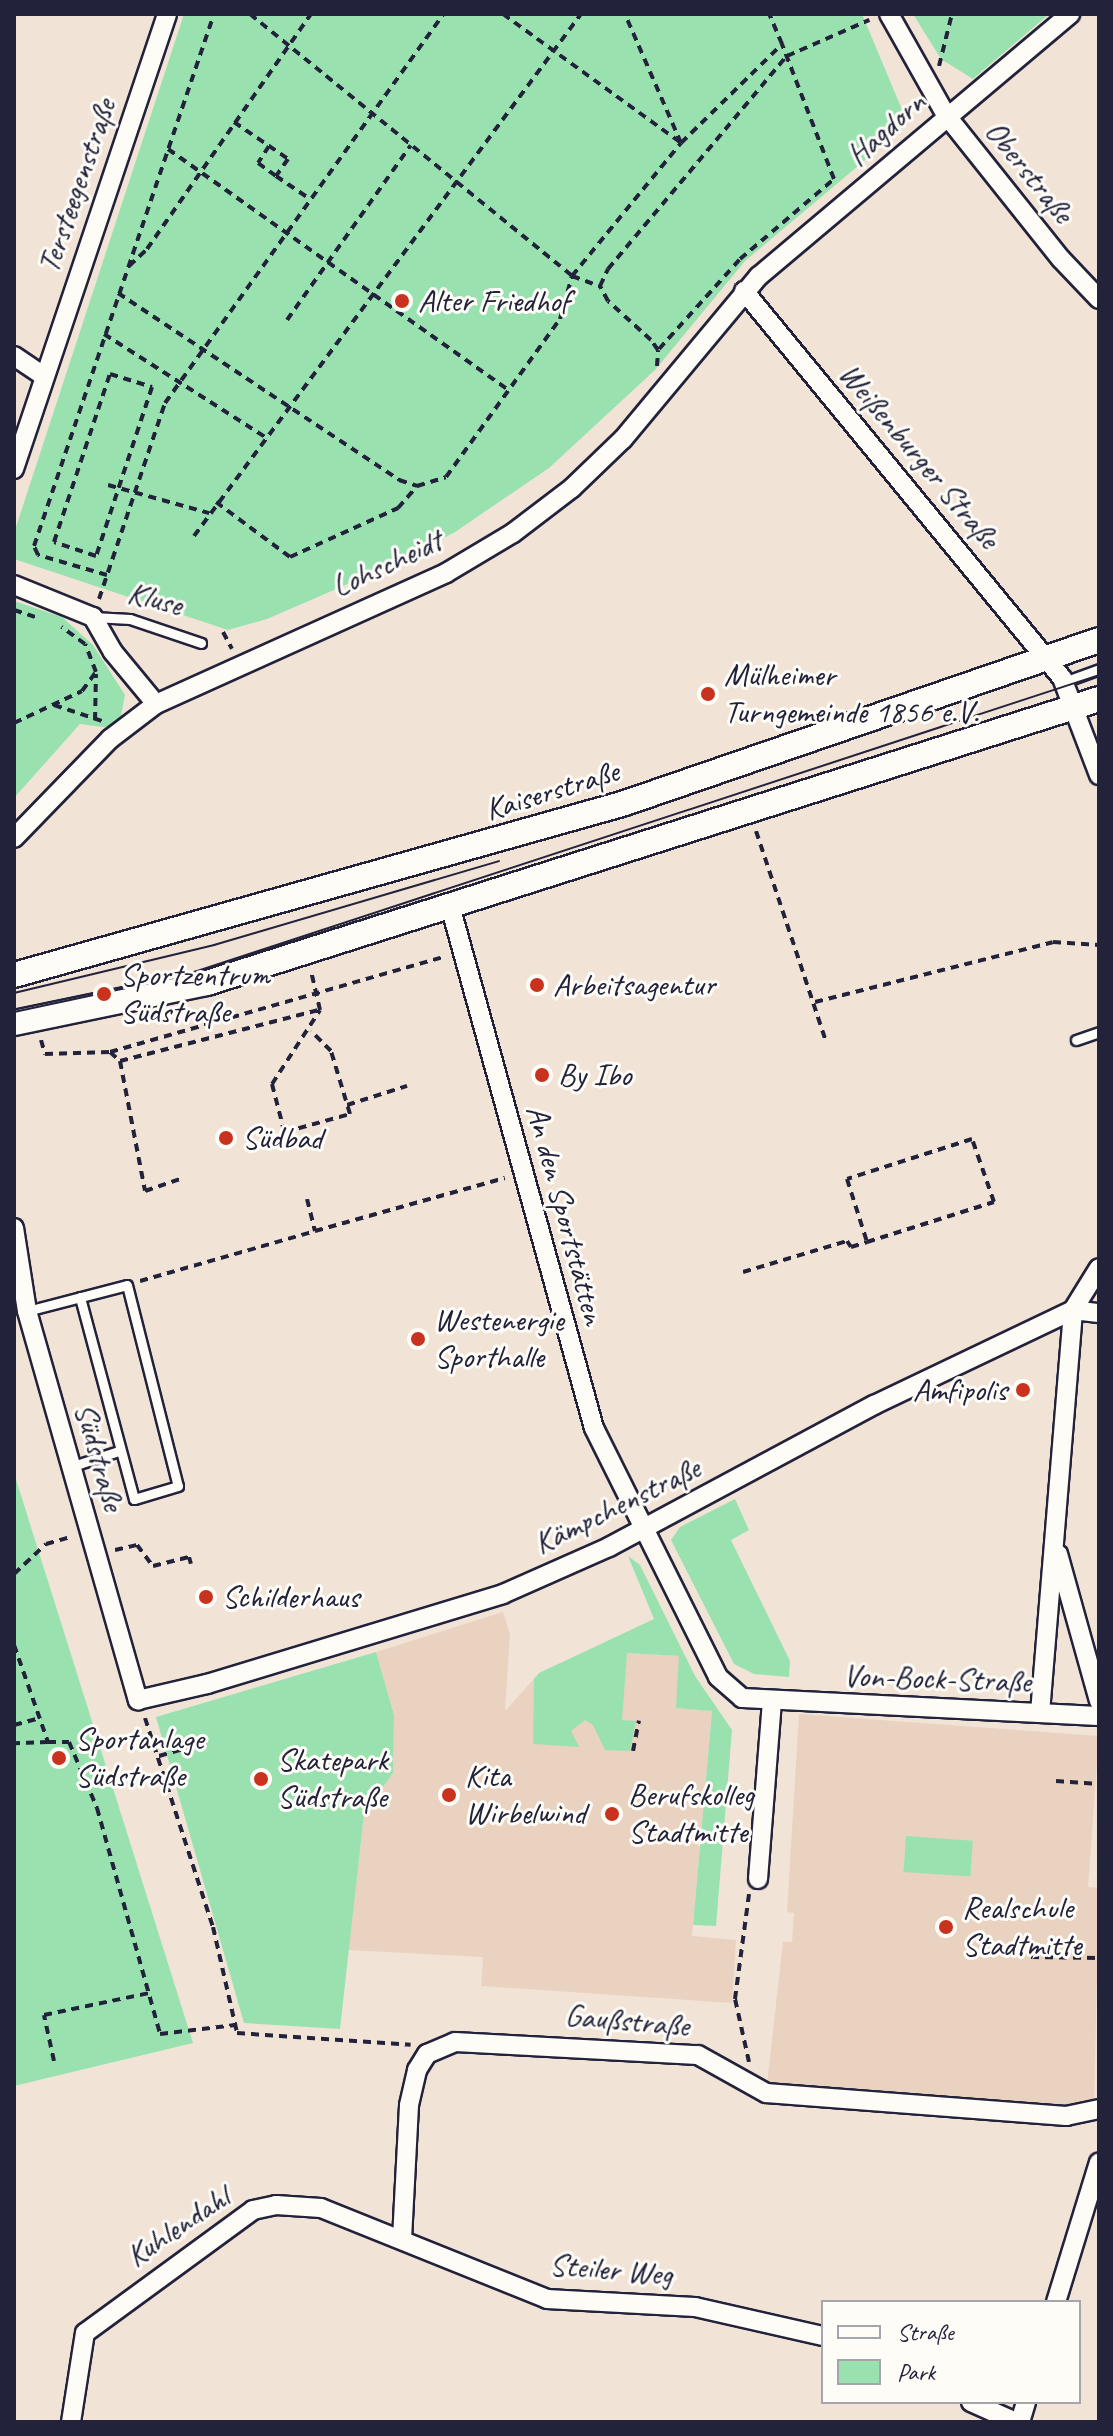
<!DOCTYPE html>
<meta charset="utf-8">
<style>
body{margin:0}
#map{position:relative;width:1113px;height:2436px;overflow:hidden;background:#f2e3d7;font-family:Caveat,sans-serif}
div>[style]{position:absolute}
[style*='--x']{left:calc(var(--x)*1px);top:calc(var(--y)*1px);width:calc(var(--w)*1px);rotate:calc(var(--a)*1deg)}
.built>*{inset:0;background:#ead2c0}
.green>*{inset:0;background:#99e2b0;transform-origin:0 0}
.path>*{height:4px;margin-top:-2px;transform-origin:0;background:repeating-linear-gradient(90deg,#22223b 0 8px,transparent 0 14px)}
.roads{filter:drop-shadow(2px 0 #22223b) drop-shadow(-2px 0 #22223b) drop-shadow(0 2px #22223b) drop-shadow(0 -2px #22223b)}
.lane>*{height:9px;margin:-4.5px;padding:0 4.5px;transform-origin:4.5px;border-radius:4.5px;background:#fdfcf7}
.street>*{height:18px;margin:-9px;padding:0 9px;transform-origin:9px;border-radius:9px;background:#fdfcf7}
.secondary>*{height:24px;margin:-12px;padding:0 12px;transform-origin:12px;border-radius:12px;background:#fdfcf7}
.tram>*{height:2px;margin:-1px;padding:0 1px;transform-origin:1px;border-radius:1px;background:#22223b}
.dots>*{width:22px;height:22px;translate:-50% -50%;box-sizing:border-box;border:4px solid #fdfcf7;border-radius:50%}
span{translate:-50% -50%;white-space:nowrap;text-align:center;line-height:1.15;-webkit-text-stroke:6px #fdfcf7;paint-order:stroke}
.street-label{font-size:32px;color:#22223b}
.poi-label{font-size:32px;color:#22223b}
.left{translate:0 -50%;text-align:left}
.right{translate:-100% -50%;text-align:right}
.frame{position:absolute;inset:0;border:16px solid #22223b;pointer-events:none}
.legend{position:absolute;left:821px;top:2300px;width:260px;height:104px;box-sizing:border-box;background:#fdfcf7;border:2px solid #a5a5ac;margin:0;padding:10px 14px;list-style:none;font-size:24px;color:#22223b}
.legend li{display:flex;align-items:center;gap:16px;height:40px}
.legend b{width:40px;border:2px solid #a5a5ac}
</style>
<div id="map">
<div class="built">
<i style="clip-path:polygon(503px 1612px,510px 1635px,505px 1711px,539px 1673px,627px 1653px,680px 1656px,712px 1711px,692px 1936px,736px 1940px,732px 2003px,481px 1986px,483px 1957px,348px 1950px,364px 1814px,393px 1773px,394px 1715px,376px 1652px)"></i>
<i style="clip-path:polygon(799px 1714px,1099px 1736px,1088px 1887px,1099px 1888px,1094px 2110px,766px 2093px,783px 1942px,792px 1942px,794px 1913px,787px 1912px)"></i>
</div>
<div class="green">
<i style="clip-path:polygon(184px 14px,862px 14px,908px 124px,745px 261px,655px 370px,549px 468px,455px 532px,401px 561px,267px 619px,228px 630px,14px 559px,14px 533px)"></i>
<i style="clip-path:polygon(913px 14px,1049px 14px,973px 79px,941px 59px)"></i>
<i style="clip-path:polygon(14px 601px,62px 617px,93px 645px,125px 695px,121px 716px,110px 728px,80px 724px,14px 798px)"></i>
<i style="clip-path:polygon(14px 1473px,193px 2043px,14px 2086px)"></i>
<i style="clip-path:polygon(735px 1499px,749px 1530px,731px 1540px,790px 1661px,789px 1677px,754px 1674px,734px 1664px,671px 1540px,680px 1527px)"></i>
<i style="clip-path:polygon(628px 1556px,640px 1565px,695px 1676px,732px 1730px,716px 1926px,693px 1925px,712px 1711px,676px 1708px,679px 1656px,627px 1653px,622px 1720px,636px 1721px,630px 1751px,605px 1750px,593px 1725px,585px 1720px,571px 1731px,579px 1747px,533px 1744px,534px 1679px,539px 1673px,654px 1619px)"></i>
<i style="clip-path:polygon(376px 1652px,394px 1715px,393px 1773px,364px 1814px,340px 2029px,244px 2023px,156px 1717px)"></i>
<i style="left:906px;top:1836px;width:67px;height:36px;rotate:4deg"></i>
</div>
<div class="path">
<i style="--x:250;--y:14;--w:415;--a:39.1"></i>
<i style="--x:572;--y:276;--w:30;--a:20"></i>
<i style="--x:503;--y:14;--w:220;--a:35.9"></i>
<i style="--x:681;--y:143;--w:141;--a:-44.4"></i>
<i style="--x:782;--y:44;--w:33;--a:-113"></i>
<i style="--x:939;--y:66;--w:54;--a:-76"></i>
<i style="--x:234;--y:122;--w:65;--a:34.4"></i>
<i style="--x:288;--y:159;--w:21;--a:125"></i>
<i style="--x:276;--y:176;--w:41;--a:34.1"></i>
<i style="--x:269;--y:146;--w:20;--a:123"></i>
<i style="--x:258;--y:163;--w:22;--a:36"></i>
<i style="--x:168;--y:149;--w:417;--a:35.3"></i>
<i style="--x:129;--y:266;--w:25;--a:-43"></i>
<i style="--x:147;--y:249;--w:287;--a:-55.1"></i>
<i style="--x:118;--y:293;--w:338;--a:33.6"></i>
<i style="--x:399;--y:480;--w:19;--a:18"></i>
<i style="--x:287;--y:320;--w:214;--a:-54.7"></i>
<i style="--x:104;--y:334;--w:191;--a:32.6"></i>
<i style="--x:659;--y:349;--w:121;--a:-48"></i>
<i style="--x:740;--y:259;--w:123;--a:-40.4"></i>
<i style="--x:834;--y:179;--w:145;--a:-111.1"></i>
<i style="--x:657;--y:366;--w:16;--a:-86"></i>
<i style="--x:658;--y:350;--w:12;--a:-125"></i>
<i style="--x:651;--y:340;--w:58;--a:-137.8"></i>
<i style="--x:608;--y:301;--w:17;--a:-118"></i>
<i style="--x:600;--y:286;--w:19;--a:-65"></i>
<i style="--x:608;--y:269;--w:278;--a:-50"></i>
<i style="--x:787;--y:56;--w:90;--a:-23.7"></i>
<i style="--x:110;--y:374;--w:44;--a:17.2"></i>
<i style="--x:152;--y:387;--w:178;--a:108.3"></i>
<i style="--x:96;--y:556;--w:44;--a:-161.6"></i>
<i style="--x:54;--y:542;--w:177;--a:-71.6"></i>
<i style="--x:108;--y:485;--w:105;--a:15.5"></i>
<i style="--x:216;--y:502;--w:92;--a:36.6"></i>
<i style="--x:290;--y:557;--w:119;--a:-24.4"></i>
<i style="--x:398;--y:508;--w:29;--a:-49"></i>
<i style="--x:417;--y:486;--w:30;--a:-17"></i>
<i style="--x:446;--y:477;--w:195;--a:-54.2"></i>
<i style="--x:560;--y:319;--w:45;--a:-74.4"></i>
<i style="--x:572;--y:276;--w:172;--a:-50.7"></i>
<i style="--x:681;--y:143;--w:141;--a:-113.5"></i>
<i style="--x:194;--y:536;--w:650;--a:-53.45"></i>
<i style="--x:107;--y:575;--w:72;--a:-163.8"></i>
<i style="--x:38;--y:555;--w:10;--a:-114"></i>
<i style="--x:34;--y:546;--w:562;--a:-71.31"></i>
<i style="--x:99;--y:599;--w:207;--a:-71.4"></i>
<i style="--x:165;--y:403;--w:478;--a:-54.4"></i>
<i style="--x:14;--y:610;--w:26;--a:18"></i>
<i style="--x:223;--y:632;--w:19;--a:62"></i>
<i style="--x:54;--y:705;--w:51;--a:18.4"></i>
<i style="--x:95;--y:720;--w:46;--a:-88.8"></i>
<i style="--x:14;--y:723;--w:75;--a:-25.2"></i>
<i style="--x:82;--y:691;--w:24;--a:-54"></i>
<i style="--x:96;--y:672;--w:30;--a:-111"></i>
<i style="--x:85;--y:644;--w:29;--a:-144"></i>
<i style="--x:756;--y:831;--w:219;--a:71.6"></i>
<i style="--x:815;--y:1002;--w:245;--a:-14.1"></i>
<i style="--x:1053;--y:942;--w:46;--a:3.7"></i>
<i style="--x:41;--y:1040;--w:15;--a:74"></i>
<i style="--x:45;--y:1054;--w:65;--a:-1.8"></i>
<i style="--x:110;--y:1052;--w:13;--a:42"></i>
<i style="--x:120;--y:1061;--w:132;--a:79.1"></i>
<i style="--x:145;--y:1191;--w:39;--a:-19"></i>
<i style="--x:110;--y:1052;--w:347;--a:-15.9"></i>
<i style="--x:120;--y:1061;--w:205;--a:-14.4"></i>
<i style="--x:347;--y:1105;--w:63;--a:-17.6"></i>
<i style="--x:285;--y:1132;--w:67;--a:-15.5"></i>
<i style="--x:350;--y:1114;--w:66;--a:-106.8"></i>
<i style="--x:331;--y:1051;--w:28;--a:-135"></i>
<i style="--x:288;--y:1146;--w:64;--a:-104.5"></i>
<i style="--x:272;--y:1084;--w:88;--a:-57"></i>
<i style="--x:320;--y:1010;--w:40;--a:-103"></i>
<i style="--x:307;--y:1199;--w:33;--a:76"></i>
<i style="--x:315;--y:1231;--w:197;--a:-15.6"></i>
<i style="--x:743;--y:1272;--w:109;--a:-16.6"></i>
<i style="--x:847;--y:1241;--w:7;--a:56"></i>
<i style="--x:851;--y:1247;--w:17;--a:-17"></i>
<i style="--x:867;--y:1242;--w:133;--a:-17.5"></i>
<i style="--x:994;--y:1202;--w:67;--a:-109.2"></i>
<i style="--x:972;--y:1139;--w:131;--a:162.3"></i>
<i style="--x:847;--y:1179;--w:66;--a:72.4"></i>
<i style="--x:140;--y:1281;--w:182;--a:-15.9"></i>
<i style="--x:115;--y:1550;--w:23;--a:-13"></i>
<i style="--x:137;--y:1545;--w:26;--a:53"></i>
<i style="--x:153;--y:1566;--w:37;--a:-14"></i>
<i style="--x:189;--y:1557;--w:7;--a:74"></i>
<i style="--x:14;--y:1574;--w:44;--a:-43.2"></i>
<i style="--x:46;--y:1544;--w:26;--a:-16"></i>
<i style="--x:14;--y:1645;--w:103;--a:70.7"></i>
<i style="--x:48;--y:1742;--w:34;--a:178"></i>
<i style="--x:145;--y:1718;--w:220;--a:72"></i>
<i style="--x:213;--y:1927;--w:109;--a:77.2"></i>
<i style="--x:237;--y:2033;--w:174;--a:3.9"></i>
<i style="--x:14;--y:1725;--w:28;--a:-15"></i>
<i style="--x:48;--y:1742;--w:21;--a:0"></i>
<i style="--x:69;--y:1742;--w:72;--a:67"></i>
<i style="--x:97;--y:1808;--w:235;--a:74.4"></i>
<i style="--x:160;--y:2034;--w:76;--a:-6.8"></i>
<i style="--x:633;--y:1751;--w:31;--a:-79"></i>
<i style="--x:159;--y:1756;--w:50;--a:-16.3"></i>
<i style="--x:1056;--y:1781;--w:43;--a:4"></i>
<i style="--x:1031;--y:1957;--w:68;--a:0.8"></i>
<i style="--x:54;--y:2061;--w:47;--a:-102.3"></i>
<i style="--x:44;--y:2015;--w:107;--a:-11.8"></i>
<i style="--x:749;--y:2062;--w:65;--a:-102.5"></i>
<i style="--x:735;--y:1999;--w:106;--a:-82.4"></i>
</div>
<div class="roads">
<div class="lane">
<i style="--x:93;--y:617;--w:37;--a:3"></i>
<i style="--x:130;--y:619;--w:75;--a:18.7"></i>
<i style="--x:1064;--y:682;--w:37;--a:-20"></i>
<i style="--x:1076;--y:1040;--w:24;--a:-19"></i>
<i style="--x:27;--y:1311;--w:103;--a:-14.6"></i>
<i style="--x:127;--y:1285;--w:207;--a:75.8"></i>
<i style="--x:178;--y:1486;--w:46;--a:163.5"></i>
<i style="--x:134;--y:1499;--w:209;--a:-105"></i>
<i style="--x:70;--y:1467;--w:52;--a:-18.1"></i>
</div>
<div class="street">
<i style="--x:889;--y:14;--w:116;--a:60.6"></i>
<i style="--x:946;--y:115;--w:184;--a:51.4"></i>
<i style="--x:1061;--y:259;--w:55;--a:46.5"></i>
<i style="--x:744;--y:291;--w:501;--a:50.59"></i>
<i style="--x:1062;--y:678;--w:104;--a:69.1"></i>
<i style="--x:14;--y:356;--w:36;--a:34"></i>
<i style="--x:14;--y:469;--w:480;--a:-71.4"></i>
<i style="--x:14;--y:585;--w:85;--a:22.1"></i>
<i style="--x:93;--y:617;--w:40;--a:60.3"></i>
<i style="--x:113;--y:652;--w:67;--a:50.4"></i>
<i style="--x:14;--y:838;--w:138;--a:-45.9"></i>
<i style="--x:110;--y:739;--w:58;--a:-37.3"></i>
<i style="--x:156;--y:704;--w:318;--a:-24.3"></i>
<i style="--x:446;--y:573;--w:78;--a:-30.8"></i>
<i style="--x:513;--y:533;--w:74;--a:-37.3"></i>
<i style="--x:572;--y:488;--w:71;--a:-43.9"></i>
<i style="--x:623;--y:439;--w:212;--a:-50.2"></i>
<i style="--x:759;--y:276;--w:407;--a:-40.1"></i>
<i style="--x:451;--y:909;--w:538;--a:74.6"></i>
<i style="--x:594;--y:1428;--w:278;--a:63.5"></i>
<i style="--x:718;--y:1677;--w:32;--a:41"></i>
<i style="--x:742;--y:1698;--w:357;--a:2.9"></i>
<i style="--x:14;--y:1228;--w:84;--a:81.1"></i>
<i style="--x:27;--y:1311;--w:405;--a:74.1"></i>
<i style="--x:138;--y:1700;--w:71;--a:-13.1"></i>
<i style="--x:207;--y:1684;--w:309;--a:-16.9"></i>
<i style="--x:503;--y:1594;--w:116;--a:-23.9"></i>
<i style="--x:609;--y:1547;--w:301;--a:-28.2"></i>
<i style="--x:874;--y:1405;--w:221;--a:-25.5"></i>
<i style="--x:1073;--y:1310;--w:26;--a:7"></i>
<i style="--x:1058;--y:1554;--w:153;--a:74.4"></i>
<i style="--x:1040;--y:1713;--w:404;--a:-85.3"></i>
<i style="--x:1073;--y:1310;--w:49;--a:-58.2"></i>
<i style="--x:758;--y:1879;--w:179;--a:-85.5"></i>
<i style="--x:402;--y:2239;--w:134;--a:-87"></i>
<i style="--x:409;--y:2105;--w:36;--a:-77"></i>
<i style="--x:417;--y:2070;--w:19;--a:-58"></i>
<i style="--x:427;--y:2054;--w:30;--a:-23"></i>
<i style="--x:455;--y:2042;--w:243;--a:3.1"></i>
<i style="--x:698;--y:2055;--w:78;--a:29.2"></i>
<i style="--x:766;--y:2093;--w:301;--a:4.4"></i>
<i style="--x:1066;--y:2116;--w:34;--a:-12"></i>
<i style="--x:1056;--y:2302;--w:146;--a:-72.9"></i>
<i style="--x:971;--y:2402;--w:49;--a:24"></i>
<i style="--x:71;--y:2422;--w:90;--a:-81.1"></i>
<i style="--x:85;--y:2333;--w:208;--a:-36.2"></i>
<i style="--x:253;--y:2210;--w:24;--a:-12"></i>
<i style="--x:276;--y:2205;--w:45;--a:3.8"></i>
<i style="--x:321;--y:2208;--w:244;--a:21.9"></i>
<i style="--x:547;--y:2299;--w:148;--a:3.1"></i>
<i style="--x:695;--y:2307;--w:131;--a:12.8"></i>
<i style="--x:1020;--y:2422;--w:21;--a:-73"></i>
</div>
<div class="secondary">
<i style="--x:14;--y:975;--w:632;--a:-15.71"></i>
<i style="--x:622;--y:804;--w:504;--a:-18.97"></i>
<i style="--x:14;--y:1023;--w:197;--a:-11.7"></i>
<i style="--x:207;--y:983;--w:936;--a:-17.66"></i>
</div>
</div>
<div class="tram">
<i style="--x:14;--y:993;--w:206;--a:-13.5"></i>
<i style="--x:214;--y:945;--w:297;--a:-16.4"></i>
<i style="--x:14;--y:1012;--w:172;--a:-12.1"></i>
<i style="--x:182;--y:976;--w:965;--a:-18.17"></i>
</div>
<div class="dots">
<i style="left:402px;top:301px;background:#c8321e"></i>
<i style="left:708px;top:694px;background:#c8321e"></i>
<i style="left:537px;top:985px;background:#c8321e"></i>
<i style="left:104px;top:994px;background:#c8321e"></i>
<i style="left:542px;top:1075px;background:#c8321e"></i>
<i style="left:226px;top:1138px;background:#c8321e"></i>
<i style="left:418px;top:1339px;background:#c8321e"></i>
<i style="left:1023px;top:1390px;background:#c8321e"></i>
<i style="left:206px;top:1597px;background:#c8321e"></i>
<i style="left:59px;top:1758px;background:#c8321e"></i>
<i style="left:261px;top:1779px;background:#c8321e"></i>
<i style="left:449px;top:1795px;background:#c8321e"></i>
<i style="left:612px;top:1814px;background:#c8321e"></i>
<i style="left:946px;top:1927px;background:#c8321e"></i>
</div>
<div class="street-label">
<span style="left:886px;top:129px;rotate:-42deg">Hagdorn</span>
<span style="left:1029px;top:172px;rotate:51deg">Oberstraße</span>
<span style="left:77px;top:186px;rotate:-71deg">Tersteegenstraße</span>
<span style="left:919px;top:456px;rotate:50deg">Weißenburger Straße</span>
<span style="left:387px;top:564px;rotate:-25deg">Lohscheidt</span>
<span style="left:155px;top:599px;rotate:14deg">Kluse</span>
<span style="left:552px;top:791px;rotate:-17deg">Kaiserstraße</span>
<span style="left:565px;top:1215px;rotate:75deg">An den Sportstätten</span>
<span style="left:99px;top:1457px;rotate:74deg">Südstraße</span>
<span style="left:617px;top:1506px;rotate:-26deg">Kämpchenstraße</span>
<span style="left:937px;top:1679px;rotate:2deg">Von-Bock-Straße</span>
<span style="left:627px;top:2021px;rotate:5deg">Gaußstraße</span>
<span style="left:178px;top:2227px;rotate:-34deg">Kuhlendahl</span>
<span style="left:611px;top:2270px;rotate:5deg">Steiler Weg</span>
</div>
<div class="poi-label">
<span class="left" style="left:418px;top:301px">Alter Friedhof</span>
<span class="left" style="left:724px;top:694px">Mülheimer<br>Turngemeinde 1856 e.V.</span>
<span class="left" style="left:120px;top:994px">Sportzentrum<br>Südstraße</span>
<span class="left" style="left:553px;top:985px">Arbeitsagentur</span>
<span class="left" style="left:558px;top:1075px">By Ibo</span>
<span class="left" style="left:242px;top:1138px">Südbad</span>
<span class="left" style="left:434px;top:1339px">Westenergie<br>Sporthalle</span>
<span class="right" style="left:1007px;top:1390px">Amfipolis</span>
<span class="left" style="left:222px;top:1597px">Schilderhaus</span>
<span class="left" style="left:75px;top:1758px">Sportanlage<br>Südstraße</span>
<span class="left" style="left:277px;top:1779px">Skatepark<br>Südstraße</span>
<span class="left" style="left:465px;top:1795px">Kita<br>Wirbelwind</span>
<span class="left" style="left:628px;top:1814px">Berufskolleg<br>Stadtmitte</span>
<span class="left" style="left:962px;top:1927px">Realschule<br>Stadtmitte</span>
</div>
<div class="frame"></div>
<ul class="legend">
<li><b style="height:10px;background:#fdfcf7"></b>Straße</li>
<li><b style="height:22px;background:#99e2b0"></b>Park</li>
</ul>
</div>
